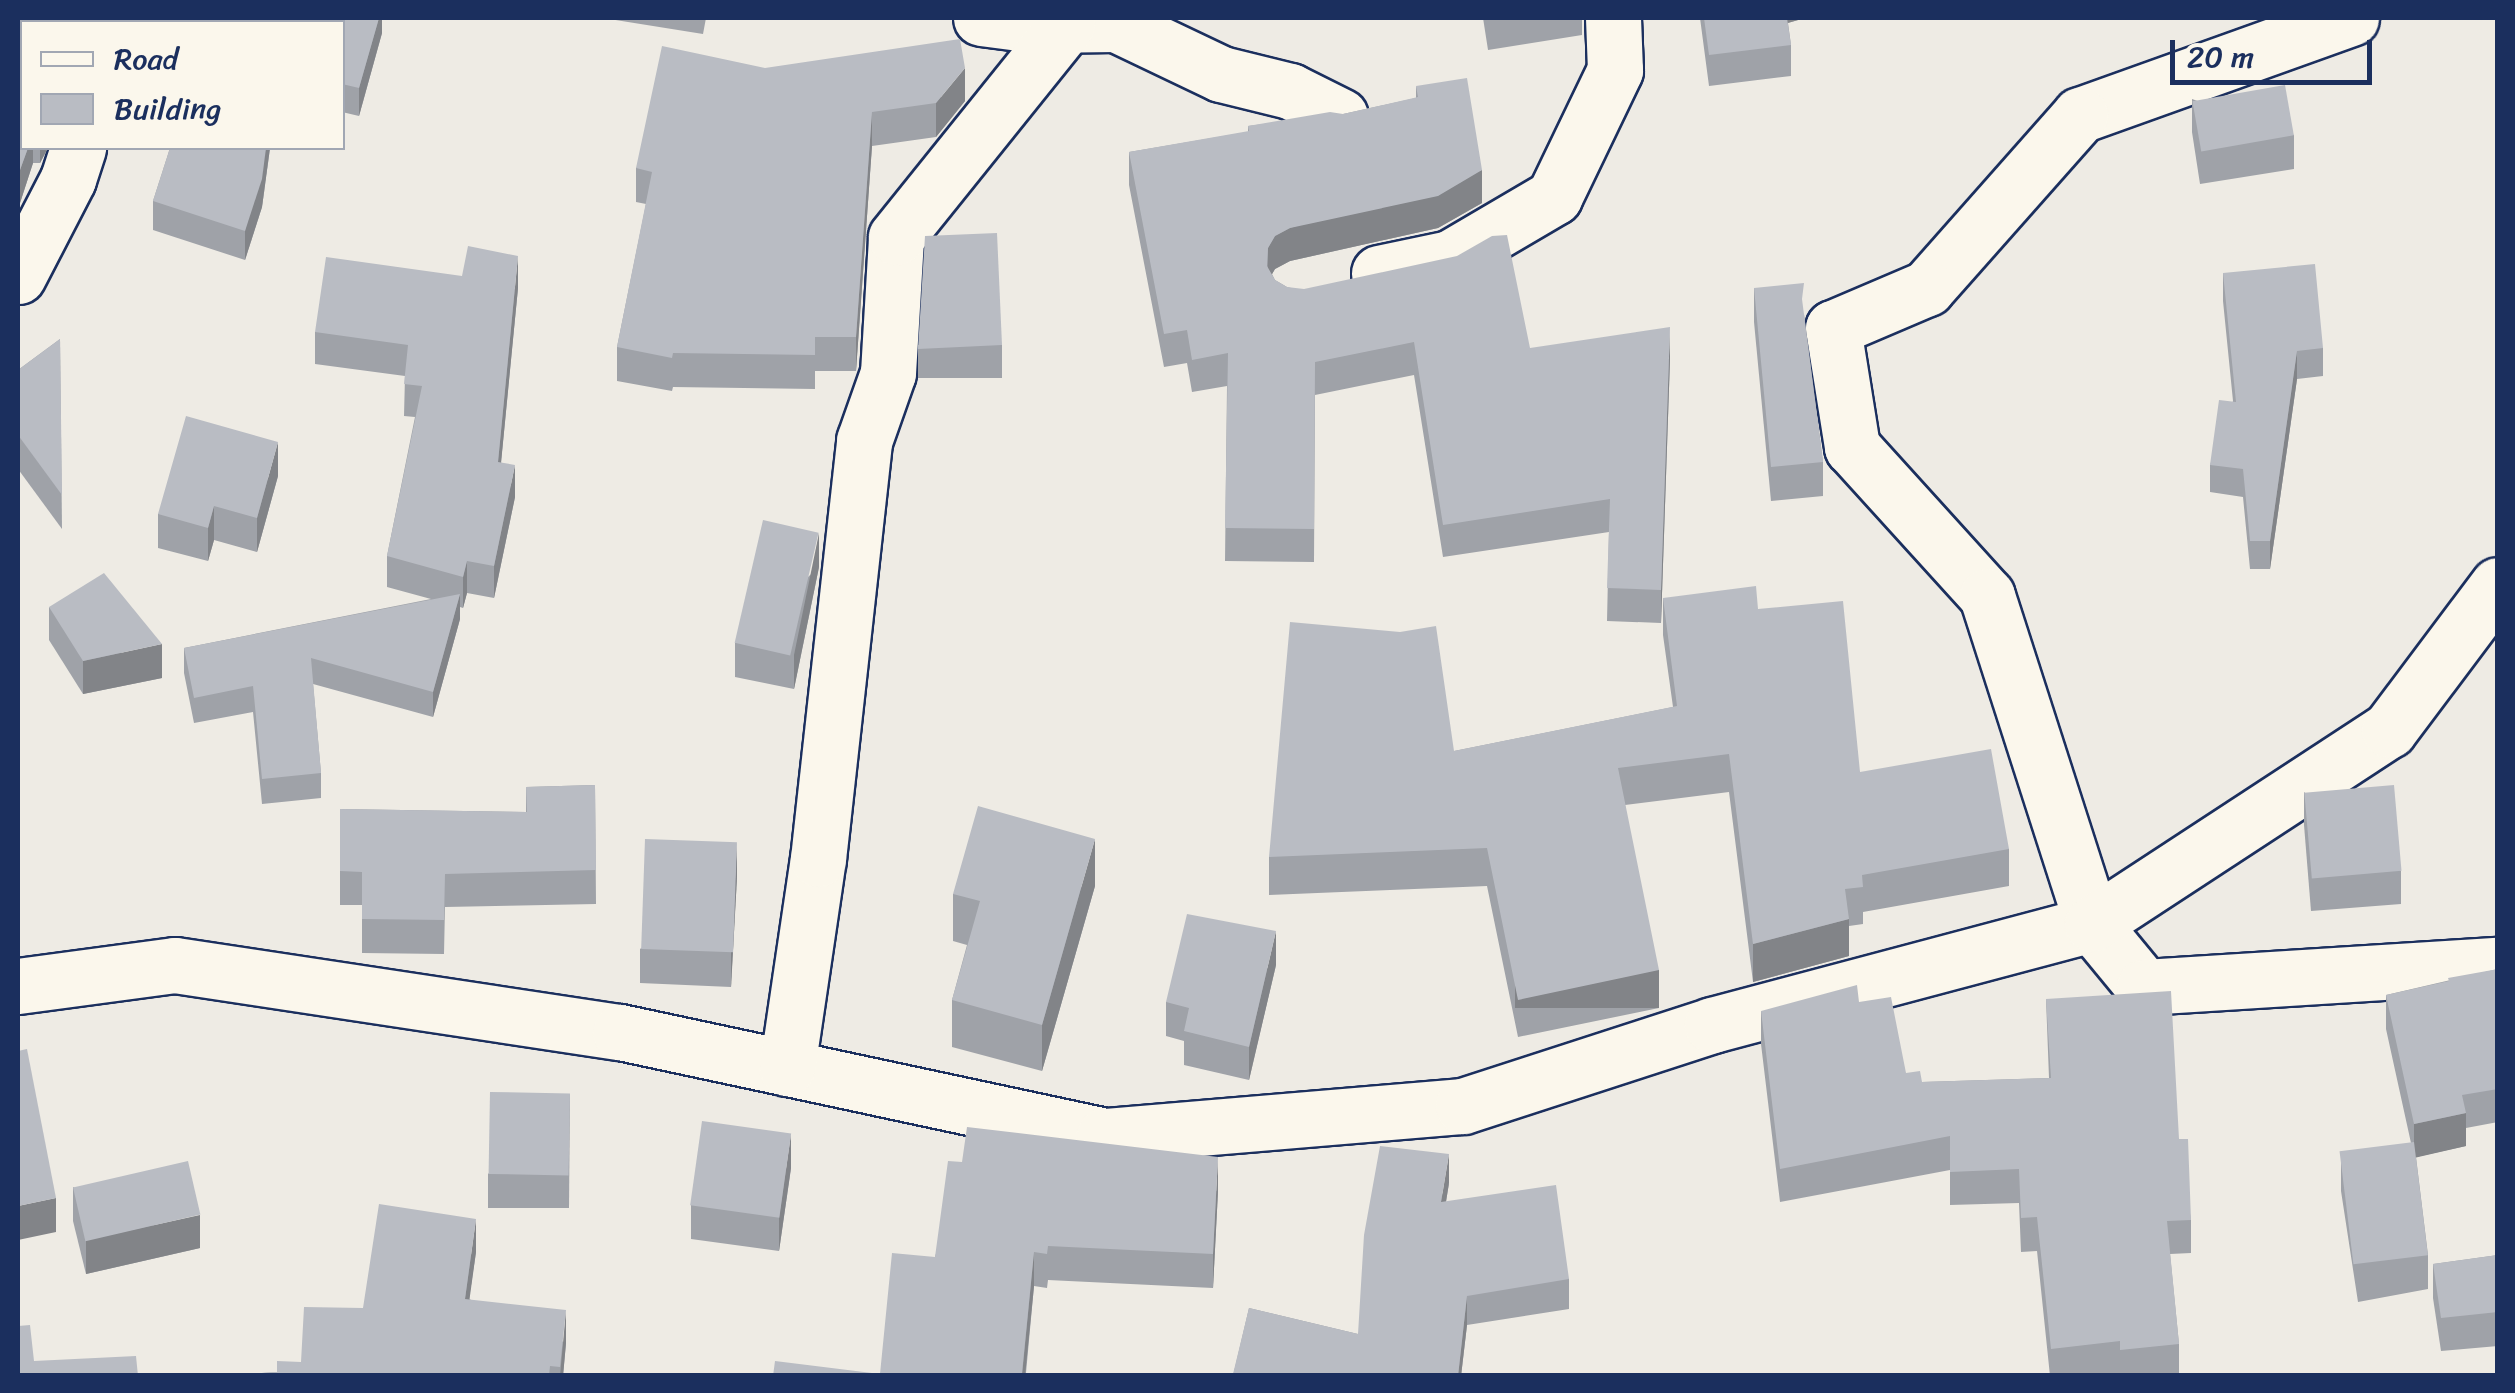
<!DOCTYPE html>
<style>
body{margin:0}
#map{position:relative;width:2515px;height:1393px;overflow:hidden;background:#eeebe4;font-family:Sriracha,sans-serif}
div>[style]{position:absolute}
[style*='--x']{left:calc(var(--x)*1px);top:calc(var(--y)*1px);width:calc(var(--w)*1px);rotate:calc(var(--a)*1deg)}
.roads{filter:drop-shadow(2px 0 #1b2f5e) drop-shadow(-2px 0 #1b2f5e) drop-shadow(0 2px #1b2f5e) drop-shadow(0 -2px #1b2f5e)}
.street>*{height:55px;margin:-27.5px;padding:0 27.5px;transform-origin:27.5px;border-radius:27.5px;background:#fbf7ec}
.wall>*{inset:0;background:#9fa2a8;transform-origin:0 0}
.shaded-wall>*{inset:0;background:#828488;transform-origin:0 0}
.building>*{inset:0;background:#b9bcc3;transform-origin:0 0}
span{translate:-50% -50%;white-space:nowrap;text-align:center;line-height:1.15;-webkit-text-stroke:9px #fbf7ec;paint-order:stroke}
.frame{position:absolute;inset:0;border:20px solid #1b2f5e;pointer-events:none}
.legend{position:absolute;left:20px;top:20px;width:325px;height:130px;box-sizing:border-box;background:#fbf7ec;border:2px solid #a1a7b3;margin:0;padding:12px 18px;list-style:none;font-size:30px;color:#1b2f5e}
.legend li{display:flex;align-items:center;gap:20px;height:50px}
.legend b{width:50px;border:2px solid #a1a7b3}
.scale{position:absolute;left:2170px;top:40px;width:202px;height:45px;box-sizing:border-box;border:5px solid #1b2f5e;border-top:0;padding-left:12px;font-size:30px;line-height:35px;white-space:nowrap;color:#1b2f5e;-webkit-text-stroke:8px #fbf7ec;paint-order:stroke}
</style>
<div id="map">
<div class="roads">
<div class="street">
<i style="--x:981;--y:18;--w:54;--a:7.4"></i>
<i style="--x:1035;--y:25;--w:81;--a:-0.7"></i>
<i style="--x:1116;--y:24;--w:116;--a:25.5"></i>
<i style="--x:1221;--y:74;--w:71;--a:13.8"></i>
<i style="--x:1290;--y:91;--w:56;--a:26.6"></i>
<i style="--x:2351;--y:18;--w:288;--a:160.3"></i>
<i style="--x:2080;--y:115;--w:231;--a:131.5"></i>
<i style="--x:1927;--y:288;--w:102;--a:156.9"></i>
<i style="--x:1833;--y:328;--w:121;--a:80.9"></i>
<i style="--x:1852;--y:447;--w:201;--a:47.8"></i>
<i style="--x:1987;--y:596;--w:344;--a:72.2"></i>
<i style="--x:2092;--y:924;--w:82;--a:50.5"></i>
<i style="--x:2144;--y:987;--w:355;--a:-3.6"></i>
<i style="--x:117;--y:22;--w:4;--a:-63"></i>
<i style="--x:1379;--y:273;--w:73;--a:-11.9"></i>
<i style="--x:1450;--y:258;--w:121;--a:-30.4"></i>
<i style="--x:1554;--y:197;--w:141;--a:-64.3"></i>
<i style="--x:1615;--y:70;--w:52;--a:-92.2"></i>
<i style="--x:18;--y:276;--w:109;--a:-62.7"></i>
<i style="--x:68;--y:179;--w:33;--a:-72"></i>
<i style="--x:18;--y:986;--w:158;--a:-7.6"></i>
<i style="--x:175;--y:965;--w:450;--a:8.6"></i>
<i style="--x:620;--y:1032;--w:495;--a:12.1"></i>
<i style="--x:1104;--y:1136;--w:360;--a:-4.8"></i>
<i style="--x:1463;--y:1106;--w:262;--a:-18"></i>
<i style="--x:1712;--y:1025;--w:393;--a:-14.9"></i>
<i style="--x:2092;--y:924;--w:355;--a:-33.2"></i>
<i style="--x:2389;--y:730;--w:181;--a:-53.1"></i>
<i style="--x:787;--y:1068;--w:211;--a:-81.6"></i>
<i style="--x:818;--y:859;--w:421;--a:-83.7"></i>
<i style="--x:864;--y:441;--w:72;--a:-70.6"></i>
<i style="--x:888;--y:373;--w:136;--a:-86.6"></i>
<i style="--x:896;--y:237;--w:273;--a:-51.2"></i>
</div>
</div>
<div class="wall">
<i style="clip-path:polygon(382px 18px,382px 33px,359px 116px,342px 112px,342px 22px)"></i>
<i style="clip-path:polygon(603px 18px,706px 18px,703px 34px)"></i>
<i style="clip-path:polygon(1483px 18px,1582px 18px,1582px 35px,1488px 50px)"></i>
<i style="clip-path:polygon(1700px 18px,1805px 18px,1788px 23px,1791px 45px,1791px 76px,1709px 86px)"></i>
<i style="clip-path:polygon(18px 45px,22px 148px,48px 148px,40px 163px,33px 163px,20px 203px,18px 201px)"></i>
<i style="clip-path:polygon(765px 68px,965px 101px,936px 137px,872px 146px,856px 371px,815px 371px,815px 389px,673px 387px,672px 391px,617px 381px,617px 347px,646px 204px,636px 202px,636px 168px)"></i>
<i style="clip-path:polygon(1416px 86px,1482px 203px,1438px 228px,1290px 261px,1275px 269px,1272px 274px,1275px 280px,1287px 287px,1530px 348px,1670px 359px,1661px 623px,1607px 621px,1609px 532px,1443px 557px,1414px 375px,1315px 395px,1314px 562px,1225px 561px,1227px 386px,1192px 392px,1187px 363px,1164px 367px,1129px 185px,1129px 152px,1248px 132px,1248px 126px,1343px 114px,1416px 98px)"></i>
<i style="clip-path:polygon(2192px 99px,2294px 135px,2294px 169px,2200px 184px,2192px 132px)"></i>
<i style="clip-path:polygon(170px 148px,270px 148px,262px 207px,245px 260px,153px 230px,153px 201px)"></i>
<i style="clip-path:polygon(2223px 273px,2323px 348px,2323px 376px,2297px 379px,2270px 569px,2250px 569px,2243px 497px,2210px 492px,2210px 465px,2233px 401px,2223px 301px)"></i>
<i style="clip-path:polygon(518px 288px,501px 462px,515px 497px,494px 598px,467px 593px,463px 608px,460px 607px,460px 619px,433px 717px,313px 684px,321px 773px,321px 798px,262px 804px,253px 712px,194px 723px,184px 673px,184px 648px,431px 599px,387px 587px,387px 556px,415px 417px,404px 416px,405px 376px,315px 364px,315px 332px)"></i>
<i style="clip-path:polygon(1754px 288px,1804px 314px,1823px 462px,1823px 496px,1771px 501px,1754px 322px)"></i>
<i style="clip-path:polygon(60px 339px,62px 529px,18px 469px,18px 370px)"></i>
<i style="left:1002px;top:345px;width:33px;height:84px;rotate:90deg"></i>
<i style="clip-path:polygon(278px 476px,257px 552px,214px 540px,208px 561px,158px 548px,158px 514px)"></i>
<i style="clip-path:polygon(819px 567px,794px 689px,735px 677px,735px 643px)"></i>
<i style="clip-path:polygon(1663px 598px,1758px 609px,1860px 772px,2009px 849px,2009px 886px,1863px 912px,1863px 924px,1849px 926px,1849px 956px,1753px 982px,1729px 792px,1625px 805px,1659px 1008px,1518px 1037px,1487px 886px,1269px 895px,1269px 857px,1454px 751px,1673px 707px,1663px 635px)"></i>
<i style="clip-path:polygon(49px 607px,162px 678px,83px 694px,49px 640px)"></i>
<i style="clip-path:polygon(595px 785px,596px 904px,445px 907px,444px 954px,362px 953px,362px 905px,340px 905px,340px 809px,526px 812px,526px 787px)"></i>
<i style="clip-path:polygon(2304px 792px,2401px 871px,2401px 904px,2311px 911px,2304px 825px)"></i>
<i style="clip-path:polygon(737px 877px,731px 987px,640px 983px,640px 949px)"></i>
<i style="clip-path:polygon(1095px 886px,1042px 1071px,952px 1047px,952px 1000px,967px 945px,953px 941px,953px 894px)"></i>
<i style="clip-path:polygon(1276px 965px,1249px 1080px,1184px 1065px,1184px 1041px,1166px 1036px,1166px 1002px)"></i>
<i style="clip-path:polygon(2498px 969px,2498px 1122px,2466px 1128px,2466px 1146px,2416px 1157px,2428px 1255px,2428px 1289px,2358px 1302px,2341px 1191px,2341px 1157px,2411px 1143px,2386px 1029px,2386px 995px)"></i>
<i style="clip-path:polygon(2046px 999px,2179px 1139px,2191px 1220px,2191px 1253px,2170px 1254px,2179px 1344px,2179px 1376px,2050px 1376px,2037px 1251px,2021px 1252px,2019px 1203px,1950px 1205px,1950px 1170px,1780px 1202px,1761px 1044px,1761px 1011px,1906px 1073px,1922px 1082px,2049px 1078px)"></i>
<i style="clip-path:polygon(570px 1094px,569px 1208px,488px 1208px,488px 1174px)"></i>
<i style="clip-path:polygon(962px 1162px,1218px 1191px,1213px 1288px,1048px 1280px,1047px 1288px,1034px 1286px,1026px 1373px,880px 1374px,935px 1257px)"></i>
<i style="clip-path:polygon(791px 1168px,779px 1251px,691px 1239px,691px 1205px)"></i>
<i style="clip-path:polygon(1449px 1183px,1446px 1202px,1569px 1279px,1569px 1309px,1467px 1325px,1461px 1376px,1233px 1376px,1249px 1308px,1358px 1334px)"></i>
<i style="clip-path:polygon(73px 1187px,200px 1248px,86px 1274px,73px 1221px)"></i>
<i style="clip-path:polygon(476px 1252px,469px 1299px,566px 1343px,563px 1376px,214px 1376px,277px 1372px,301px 1362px,363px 1308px)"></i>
<i style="clip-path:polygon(2498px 1255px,2498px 1346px,2441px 1351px,2433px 1298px,2433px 1264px)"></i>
</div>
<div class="shaded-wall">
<i style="clip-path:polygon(379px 18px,382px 18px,382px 33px,359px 116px,359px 88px)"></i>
<i style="clip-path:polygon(1784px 18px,1805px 18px,1784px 24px)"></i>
<i style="clip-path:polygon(965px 68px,965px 101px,936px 137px,936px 103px)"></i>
<i style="clip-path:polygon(872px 112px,872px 146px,856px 371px,856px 337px)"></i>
<i style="clip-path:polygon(28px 148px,33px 148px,33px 163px,20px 203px,20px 170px)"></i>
<i style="clip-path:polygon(40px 148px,48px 148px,40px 163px)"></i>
<i style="clip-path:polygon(266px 148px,270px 148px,262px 207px,245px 260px,245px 231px)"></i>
<i style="clip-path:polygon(1482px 170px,1482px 203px,1438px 228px,1290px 261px,1275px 269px,1268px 281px,1267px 298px,1268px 248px,1275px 236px,1290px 228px)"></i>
<i style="clip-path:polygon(518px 256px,518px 288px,498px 494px,498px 462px)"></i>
<i style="clip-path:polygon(1670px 327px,1670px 359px,1661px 623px,1661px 590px)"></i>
<i style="clip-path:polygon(2297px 351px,2297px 379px,2270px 569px,2270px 541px)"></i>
<i style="clip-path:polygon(278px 442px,278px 476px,257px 552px,257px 518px)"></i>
<i style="clip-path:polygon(515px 465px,515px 497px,494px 598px,494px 566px)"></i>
<i style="clip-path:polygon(214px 506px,214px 540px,208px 561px,208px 528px)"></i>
<i style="clip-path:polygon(819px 533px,819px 567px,794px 689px,794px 655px)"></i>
<i style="clip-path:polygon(467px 561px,467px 593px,463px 608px,463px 577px)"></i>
<i style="clip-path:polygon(460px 594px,460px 619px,433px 717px,433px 692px)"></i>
<i style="clip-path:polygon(162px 644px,162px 678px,83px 694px,83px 661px)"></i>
<i style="clip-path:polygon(1095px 839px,1095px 886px,1042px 1071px,1042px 1025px)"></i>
<i style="clip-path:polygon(737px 843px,737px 877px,731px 987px,731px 954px)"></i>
<i style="clip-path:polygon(1849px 919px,1849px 956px,1753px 982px,1753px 944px)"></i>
<i style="clip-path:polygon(1276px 931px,1276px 965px,1249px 1080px,1249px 1047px)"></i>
<i style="left:1659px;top:970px;width:38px;height:144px;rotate:90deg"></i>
<i style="clip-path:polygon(2466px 1113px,2466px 1146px,2414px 1158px,2414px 1124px)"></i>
<i style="clip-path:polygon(791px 1134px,791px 1168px,779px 1251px,779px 1218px)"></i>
<i style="clip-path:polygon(1449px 1154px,1449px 1183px,1441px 1232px,1441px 1202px)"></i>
<i style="clip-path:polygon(1218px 1157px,1218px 1191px,1213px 1288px,1213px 1254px)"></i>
<i style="clip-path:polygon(56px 1198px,56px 1232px,18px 1240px,18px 1206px)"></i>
<i style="clip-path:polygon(200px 1215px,200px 1248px,86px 1274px,86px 1240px)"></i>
<i style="clip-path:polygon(476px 1219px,476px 1252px,465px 1332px,465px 1299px)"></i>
<i style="clip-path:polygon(1034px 1252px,1034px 1286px,1025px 1376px,1022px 1376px)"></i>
<i style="clip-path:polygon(1467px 1296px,1467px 1325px,1461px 1376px,1458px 1376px)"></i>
<i style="clip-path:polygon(566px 1310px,566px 1343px,563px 1376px,560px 1376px)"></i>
</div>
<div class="building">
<i style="clip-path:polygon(170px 18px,379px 18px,359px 88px,342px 84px,342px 22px,169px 22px)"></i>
<i style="clip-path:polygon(1704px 18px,1787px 18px,1791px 45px,1709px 55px)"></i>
<i style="clip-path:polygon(960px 39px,965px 68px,936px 103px,872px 112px,856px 337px,815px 337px,815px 355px,673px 353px,672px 358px,617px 347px,652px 172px,636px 168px,662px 46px,765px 68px)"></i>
<i style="clip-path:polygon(18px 45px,22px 45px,22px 148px,28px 148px,20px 170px,18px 168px)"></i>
<i style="clip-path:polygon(1467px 78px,1482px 170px,1438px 196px,1290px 228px,1275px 236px,1268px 248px,1267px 266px,1275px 280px,1287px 287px,1304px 289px,1457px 256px,1492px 236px,1507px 235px,1530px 348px,1670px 327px,1661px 590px,1607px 588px,1610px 499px,1443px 525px,1414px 342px,1315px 362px,1314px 529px,1225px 528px,1228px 353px,1192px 360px,1187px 330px,1164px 334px,1129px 152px,1249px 131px,1248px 126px,1330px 112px,1343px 114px,1418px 97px,1416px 86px)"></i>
<i style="left:2285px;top:85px;width:51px;height:94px;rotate:80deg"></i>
<i style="clip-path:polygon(170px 148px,266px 148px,262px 179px,245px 231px,153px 201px)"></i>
<i style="clip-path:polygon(997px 233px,1002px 345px,918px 349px,925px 236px)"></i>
<i style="clip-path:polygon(468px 246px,518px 256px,498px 462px,515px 465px,494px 566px,467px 561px,463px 577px,387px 556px,422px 386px,404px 384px,408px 345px,315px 332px,326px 257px,462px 276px)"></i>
<i style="clip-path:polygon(2315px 264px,2323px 348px,2297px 351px,2270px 541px,2250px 541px,2243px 469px,2210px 465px,2219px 400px,2236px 402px,2223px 273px)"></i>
<i style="clip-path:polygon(1804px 283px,1802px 299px,1823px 462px,1771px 467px,1754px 288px)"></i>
<i style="clip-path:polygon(60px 339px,62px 495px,18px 435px,18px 370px)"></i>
<i style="clip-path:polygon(186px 416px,278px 442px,257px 518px,214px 506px,208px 528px,158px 514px)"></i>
<i style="left:763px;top:520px;width:57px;height:126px;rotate:13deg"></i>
<i style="clip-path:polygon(104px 573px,162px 644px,83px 661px,49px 607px)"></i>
<i style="clip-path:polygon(1756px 586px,1758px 609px,1843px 601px,1860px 772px,1991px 749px,2009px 849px,1862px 875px,1863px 887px,1845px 889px,1849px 919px,1753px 944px,1729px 754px,1618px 768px,1659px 970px,1518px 1000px,1487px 848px,1269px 857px,1290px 622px,1400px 632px,1436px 626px,1454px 751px,1677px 706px,1663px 598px)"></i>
<i style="clip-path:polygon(460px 594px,433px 692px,311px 658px,321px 773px,262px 779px,253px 686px,194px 698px,184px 648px)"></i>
<i style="clip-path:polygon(595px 785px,596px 870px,445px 874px,444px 920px,362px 919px,362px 872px,340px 871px,340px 809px,527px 812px,526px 787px)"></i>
<i style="left:2394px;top:785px;width:86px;height:90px;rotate:85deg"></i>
<i style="clip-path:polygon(978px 806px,1095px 839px,1042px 1025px,952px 1000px,980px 901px,953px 894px)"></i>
<i style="left:645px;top:839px;width:92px;height:110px;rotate:2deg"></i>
<i style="clip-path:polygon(1187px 914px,1276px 931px,1249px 1047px,1184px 1031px,1189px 1008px,1166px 1002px)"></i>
<i style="clip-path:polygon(2498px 969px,2498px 1089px,2462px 1095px,2466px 1113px,2414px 1124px,2386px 995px,2449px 981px,2448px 978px)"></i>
<i style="clip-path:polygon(1857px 985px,1859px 1002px,1891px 997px,1906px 1073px,1920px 1071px,1922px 1082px,2051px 1078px,2046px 999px,2171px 991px,2179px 1139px,2188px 1139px,2191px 1220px,2167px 1221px,2179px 1344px,2120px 1350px,2120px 1341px,2051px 1349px,2037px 1217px,2021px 1218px,2019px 1169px,1950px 1172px,1950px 1136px,1780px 1169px,1761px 1011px)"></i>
<i style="clip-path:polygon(27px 1049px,56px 1198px,18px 1206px,18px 1051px)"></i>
<i style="left:490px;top:1092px;width:80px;height:82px;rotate:1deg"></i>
<i style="left:702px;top:1121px;width:90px;height:85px;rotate:8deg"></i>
<i style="clip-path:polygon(967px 1127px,1218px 1157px,1213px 1254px,1048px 1246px,1047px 1254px,1034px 1252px,1022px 1373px,1033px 1374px,1033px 1376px,773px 1376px,775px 1361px,880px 1374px,892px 1253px,935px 1257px,948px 1161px,962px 1162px)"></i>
<i style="left:2414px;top:1142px;width:114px;height:75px;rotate:83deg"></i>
<i style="clip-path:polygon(1380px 1146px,1449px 1154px,1441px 1202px,1556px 1185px,1569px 1279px,1467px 1296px,1458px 1376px,1241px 1376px,1233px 1374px,1249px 1308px,1358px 1334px,1364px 1235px)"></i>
<i style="left:188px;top:1161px;width:55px;height:118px;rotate:77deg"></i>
<i style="clip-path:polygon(379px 1204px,476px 1219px,465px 1299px,566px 1310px,560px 1367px,550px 1366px,549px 1376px,214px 1376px,277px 1372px,277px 1361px,301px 1362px,304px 1307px,363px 1308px)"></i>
<i style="clip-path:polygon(2498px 1255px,2498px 1312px,2441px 1318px,2433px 1264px)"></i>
<i style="clip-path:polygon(30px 1325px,34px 1361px,136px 1356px,138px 1376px,18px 1376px,18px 1326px)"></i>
</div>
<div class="frame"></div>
<ul class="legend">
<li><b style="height:12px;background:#fbf7ec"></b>Road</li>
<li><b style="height:28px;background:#b9bcc3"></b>Building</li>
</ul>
<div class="scale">20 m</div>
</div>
